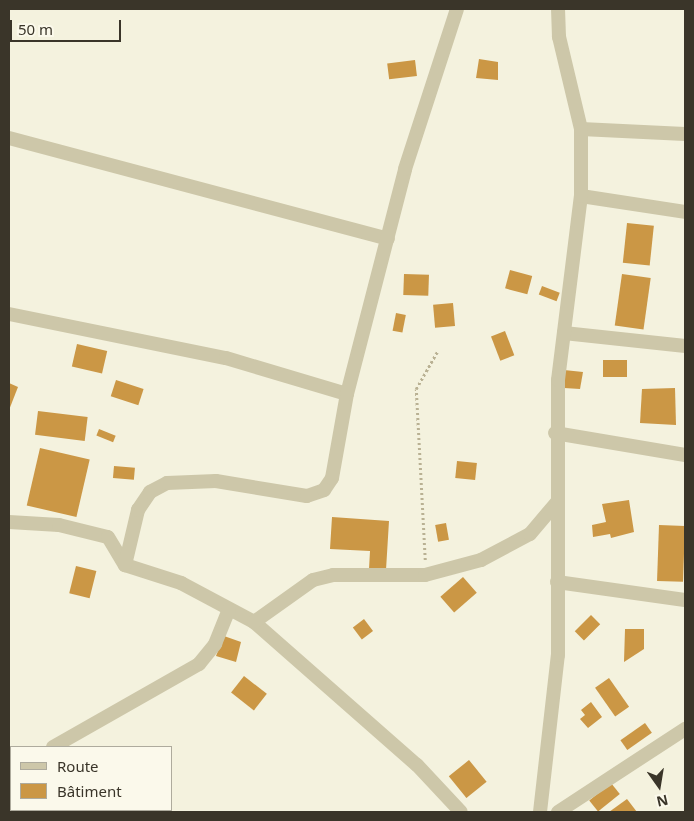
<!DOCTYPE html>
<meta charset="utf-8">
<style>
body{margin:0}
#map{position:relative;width:694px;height:821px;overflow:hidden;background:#f4f2de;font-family:"Noto Sans",sans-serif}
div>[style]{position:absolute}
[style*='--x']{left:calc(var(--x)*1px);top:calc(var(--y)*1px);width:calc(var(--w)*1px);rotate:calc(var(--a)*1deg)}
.building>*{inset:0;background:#cb9745;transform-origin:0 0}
.path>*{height:2.5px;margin-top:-1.25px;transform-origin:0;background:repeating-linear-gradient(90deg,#b9b193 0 2.5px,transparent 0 5px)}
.minor>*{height:14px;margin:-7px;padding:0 7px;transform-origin:7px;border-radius:7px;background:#cdc7a9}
span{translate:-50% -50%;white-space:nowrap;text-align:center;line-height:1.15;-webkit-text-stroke:4px #fbf9eb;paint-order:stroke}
.frame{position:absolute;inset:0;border:10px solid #3a3529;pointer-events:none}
.legend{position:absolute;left:10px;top:746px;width:162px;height:65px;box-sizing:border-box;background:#fbf9eb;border:1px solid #aeab9d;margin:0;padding:6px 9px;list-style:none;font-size:15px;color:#3a3529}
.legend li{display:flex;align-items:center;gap:10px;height:25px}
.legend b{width:25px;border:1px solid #aeab9d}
.north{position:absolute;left:634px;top:761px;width:50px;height:50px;-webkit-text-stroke:4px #fbf9eb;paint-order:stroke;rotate:167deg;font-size:14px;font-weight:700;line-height:20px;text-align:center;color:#3a3529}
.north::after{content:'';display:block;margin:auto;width:18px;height:22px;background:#3a3529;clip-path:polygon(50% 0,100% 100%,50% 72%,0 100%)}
.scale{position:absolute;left:10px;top:20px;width:111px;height:22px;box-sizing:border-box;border:2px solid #3a3529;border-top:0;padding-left:6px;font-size:15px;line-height:18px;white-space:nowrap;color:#3a3529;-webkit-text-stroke:4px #fbf9eb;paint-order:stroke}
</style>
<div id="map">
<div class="building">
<i style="clip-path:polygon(479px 59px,498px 62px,498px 80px,476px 78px)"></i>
<i style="left:415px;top:60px;width:16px;height:28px;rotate:83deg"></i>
<i style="left:627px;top:223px;width:27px;height:40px;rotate:6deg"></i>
<i style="left:510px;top:270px;width:23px;height:19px;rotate:15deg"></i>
<i style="left:404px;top:274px;width:25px;height:21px;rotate:2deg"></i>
<i style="left:622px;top:274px;width:29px;height:52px;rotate:8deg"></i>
<i style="left:542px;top:286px;width:19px;height:9px;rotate:21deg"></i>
<i style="left:453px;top:303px;width:23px;height:20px;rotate:85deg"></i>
<i style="left:396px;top:313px;width:10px;height:18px;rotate:11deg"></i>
<i style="left:505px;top:331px;width:26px;height:15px;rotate:69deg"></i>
<i style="left:77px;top:344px;width:31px;height:23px;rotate:13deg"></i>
<i style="left:603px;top:360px;width:24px;height:17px"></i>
<i style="clip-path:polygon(564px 370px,583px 372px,580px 389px,564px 388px)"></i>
<i style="left:116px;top:380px;width:29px;height:17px;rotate:18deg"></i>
<i style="clip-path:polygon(9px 383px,18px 387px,9px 410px)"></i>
<i style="clip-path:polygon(675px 388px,676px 425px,640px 423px,642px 389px)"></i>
<i style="left:38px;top:411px;width:50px;height:24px;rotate:7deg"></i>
<i style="left:99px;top:429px;width:18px;height:7px;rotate:22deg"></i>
<i style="left:40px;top:448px;width:51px;height:59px;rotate:13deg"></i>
<i style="left:457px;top:461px;width:20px;height:17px;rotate:6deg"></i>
<i style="left:114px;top:466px;width:21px;height:12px;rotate:5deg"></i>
<i style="clip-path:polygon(629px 500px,634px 532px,611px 538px,610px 534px,593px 537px,592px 525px,606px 522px,602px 504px)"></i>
<i style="clip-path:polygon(332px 517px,389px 521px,386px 570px,369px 569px,370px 551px,330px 549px)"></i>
<i style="left:446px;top:523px;width:17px;height:11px;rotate:80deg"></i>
<i style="left:659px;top:525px;width:26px;height:56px;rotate:2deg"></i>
<i style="left:76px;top:566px;width:21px;height:28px;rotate:14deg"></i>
<i style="left:463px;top:577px;width:21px;height:30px;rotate:49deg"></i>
<i style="left:591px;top:615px;width:13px;height:23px;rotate:45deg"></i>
<i style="left:364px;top:619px;width:15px;height:14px;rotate:53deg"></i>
<i style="clip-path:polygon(625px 629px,644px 629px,644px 649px,624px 662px)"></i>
<i style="clip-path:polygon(224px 636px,241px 642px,236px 662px,216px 656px)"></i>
<i style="left:244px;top:676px;width:29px;height:21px;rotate:38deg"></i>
<i style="left:609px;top:678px;width:35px;height:17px;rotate:55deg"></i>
<i style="clip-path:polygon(591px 702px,602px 717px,588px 728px,580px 719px,585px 715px,581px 710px)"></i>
<i style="left:645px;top:723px;width:12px;height:30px;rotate:55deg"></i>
<i style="left:469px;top:760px;width:28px;height:26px;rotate:51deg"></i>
<i style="left:611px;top:783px;width:14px;height:28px;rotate:51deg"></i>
<i style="clip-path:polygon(627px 799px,637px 812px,609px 812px)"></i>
<i style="clip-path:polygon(65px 810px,84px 810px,80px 812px)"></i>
</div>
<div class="path">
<i style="--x:425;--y:560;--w:171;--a:-93"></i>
<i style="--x:416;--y:389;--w:43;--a:-60.4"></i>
</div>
<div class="minor">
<i style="--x:581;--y:129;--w:104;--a:2.8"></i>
<i style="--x:9;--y:138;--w:392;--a:14.9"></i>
<i style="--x:581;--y:196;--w:105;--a:8.7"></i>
<i style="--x:9;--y:314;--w:221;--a:11.5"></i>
<i style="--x:226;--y:358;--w:126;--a:16.6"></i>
<i style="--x:564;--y:333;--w:122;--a:6.1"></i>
<i style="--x:555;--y:433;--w:132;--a:9.6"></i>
<i style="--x:9;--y:522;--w:50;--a:3.4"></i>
<i style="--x:59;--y:525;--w:50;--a:13.8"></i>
<i style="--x:108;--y:537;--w:33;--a:59"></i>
<i style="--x:125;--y:565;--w:59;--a:17.8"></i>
<i style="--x:181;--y:583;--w:83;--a:28.1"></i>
<i style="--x:254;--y:622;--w:217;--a:41.3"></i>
<i style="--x:417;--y:765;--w:64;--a:46.9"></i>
<i style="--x:125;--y:565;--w:57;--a:-76.7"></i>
<i style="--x:138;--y:510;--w:22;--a:-56"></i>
<i style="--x:150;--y:492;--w:19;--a:-28"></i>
<i style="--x:167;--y:483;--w:49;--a:-2.3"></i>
<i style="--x:216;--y:481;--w:92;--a:9.4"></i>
<i style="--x:307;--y:496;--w:18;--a:-19"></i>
<i style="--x:324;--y:490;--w:14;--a:-56"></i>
<i style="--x:332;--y:478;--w:85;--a:-79.9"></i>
<i style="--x:347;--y:394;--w:232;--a:-75.5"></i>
<i style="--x:405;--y:169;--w:168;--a:-72"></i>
<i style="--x:557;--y:582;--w:129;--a:8"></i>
<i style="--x:254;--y:622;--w:72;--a:-35.4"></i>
<i style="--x:313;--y:580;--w:21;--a:-14"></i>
<i style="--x:333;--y:575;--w:92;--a:0"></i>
<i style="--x:425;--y:575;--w:58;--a:-15"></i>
<i style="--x:481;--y:560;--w:55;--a:-28"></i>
<i style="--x:530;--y:534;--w:42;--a:-49.8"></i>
<i style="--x:53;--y:747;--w:168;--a:-29.6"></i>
<i style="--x:199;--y:664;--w:26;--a:-51"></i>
<i style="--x:215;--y:644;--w:37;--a:-68"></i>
<i style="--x:9;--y:771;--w:2;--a:-27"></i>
<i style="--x:540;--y:812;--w:158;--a:-83.5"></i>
<i style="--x:558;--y:655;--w:275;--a:-90"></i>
<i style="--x:558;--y:380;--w:185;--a:-82.9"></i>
<i style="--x:581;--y:196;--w:67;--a:-90"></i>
<i style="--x:581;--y:129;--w:95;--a:-103.4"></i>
<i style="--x:559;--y:37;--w:28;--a:-92"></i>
<i style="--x:558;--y:812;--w:152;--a:-33.2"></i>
</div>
<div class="frame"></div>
<ul class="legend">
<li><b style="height:6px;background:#cdc7a9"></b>Route</li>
<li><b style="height:14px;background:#cb9745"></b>Bâtiment</li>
</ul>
<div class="north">N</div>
<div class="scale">50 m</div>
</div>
